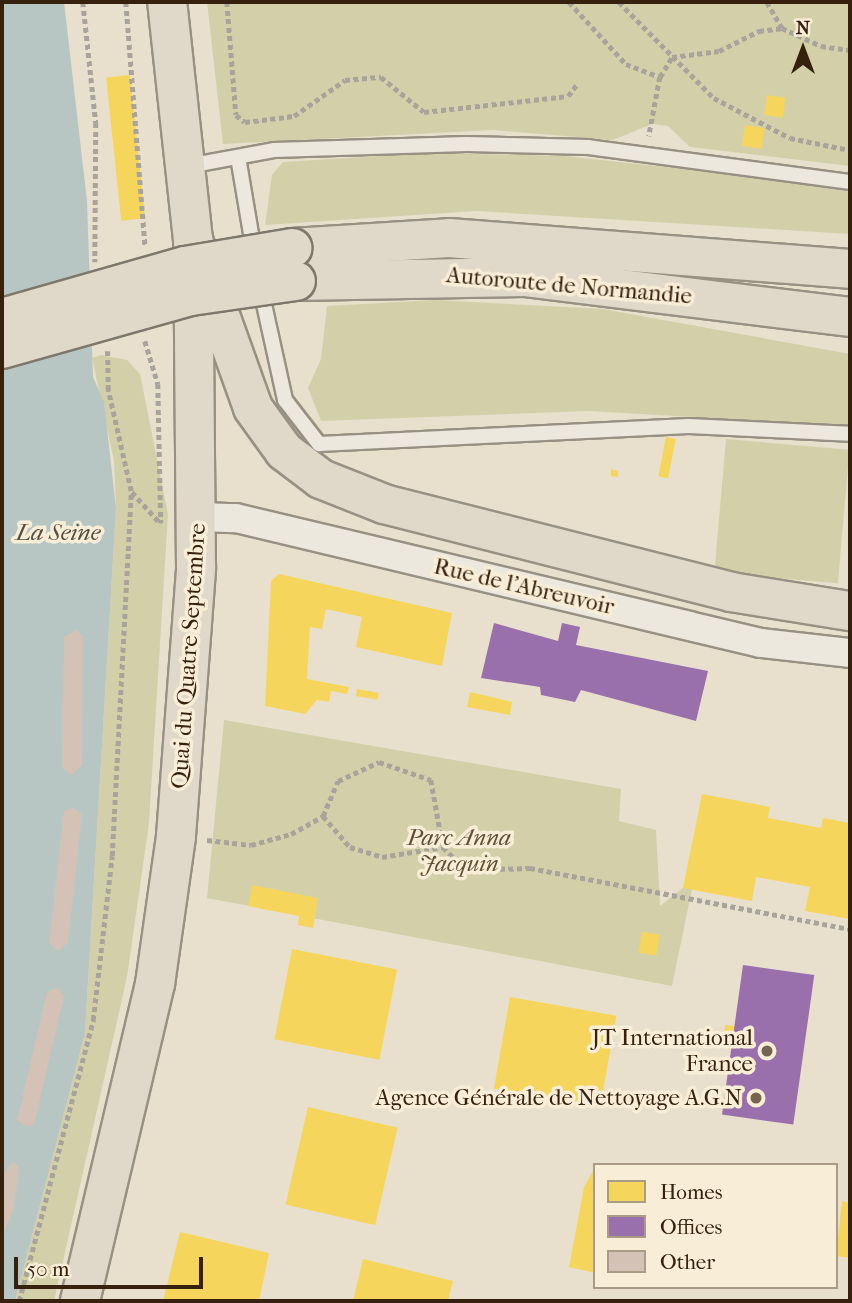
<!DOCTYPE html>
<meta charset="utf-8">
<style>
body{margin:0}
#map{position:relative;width:852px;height:1303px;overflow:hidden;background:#e8e0cc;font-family:"IM FELL French Canon",serif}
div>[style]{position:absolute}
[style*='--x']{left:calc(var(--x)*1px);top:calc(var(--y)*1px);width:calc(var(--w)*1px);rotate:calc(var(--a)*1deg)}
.green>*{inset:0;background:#d3d0a9;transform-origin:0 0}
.water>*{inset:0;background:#b7c6c2}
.homes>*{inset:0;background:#f6d55c;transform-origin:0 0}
.offices>*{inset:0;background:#9970ab;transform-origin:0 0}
.building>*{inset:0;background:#d3c2b5}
.path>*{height:4.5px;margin-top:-2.25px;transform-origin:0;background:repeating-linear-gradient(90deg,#a9a49b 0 5px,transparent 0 8.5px)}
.roads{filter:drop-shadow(2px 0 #989183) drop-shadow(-2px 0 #989183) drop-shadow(0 2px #989183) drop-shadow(0 -2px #989183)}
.service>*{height:14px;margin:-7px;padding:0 7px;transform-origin:7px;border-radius:7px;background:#ece8de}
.minor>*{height:28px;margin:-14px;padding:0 14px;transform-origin:14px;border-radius:14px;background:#ece8de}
.primary>*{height:38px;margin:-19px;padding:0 19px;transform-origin:19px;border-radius:19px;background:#e0d8c9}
.motorway>*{height:38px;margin:-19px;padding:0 19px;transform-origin:19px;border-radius:19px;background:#e0d8c9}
.bridges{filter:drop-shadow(2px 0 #7e776b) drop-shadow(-2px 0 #7e776b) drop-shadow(0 2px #7e776b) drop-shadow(0 -2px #7e776b)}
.motorway-bridge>*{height:38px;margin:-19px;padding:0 19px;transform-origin:19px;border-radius:19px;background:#e0d8c9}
.dots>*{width:19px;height:19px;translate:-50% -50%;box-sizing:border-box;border:4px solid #f8edd6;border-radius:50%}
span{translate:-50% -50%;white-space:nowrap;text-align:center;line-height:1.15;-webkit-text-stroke:7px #f8edd6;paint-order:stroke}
.street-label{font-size:23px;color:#35210e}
.park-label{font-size:23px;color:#5f5134;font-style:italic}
.poi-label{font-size:23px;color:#35210e}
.right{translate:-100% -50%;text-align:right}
.water-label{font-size:24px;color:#564f43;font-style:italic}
.frame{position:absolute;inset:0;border:4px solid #35210e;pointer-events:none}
.legend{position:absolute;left:593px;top:1163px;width:245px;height:126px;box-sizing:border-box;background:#f8edd6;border:2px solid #aa9b86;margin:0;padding:9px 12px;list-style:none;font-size:21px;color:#35210e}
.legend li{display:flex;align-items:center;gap:14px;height:35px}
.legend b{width:35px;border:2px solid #aa9b86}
.north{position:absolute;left:768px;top:14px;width:70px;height:70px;-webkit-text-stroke:5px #f8edd6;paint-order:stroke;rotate:0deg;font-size:19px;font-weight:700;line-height:28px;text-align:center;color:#35210e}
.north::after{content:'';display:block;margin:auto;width:24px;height:32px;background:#35210e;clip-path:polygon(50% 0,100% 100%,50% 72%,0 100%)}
.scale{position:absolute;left:14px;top:1257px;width:189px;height:32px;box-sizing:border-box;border:4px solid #35210e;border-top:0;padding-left:9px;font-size:21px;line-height:24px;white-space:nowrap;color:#35210e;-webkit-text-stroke:5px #f8edd6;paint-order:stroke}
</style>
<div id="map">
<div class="green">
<i style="clip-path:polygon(207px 2px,850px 2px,850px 166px,690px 147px,668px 126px,652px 124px,613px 140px,493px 130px,223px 144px)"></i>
<i style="clip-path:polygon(428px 153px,564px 156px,805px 182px,850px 192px,850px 234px,476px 211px,265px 225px,272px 175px,283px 162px)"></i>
<i style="clip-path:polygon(436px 300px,603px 309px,850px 354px,850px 426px,588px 411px,321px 421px,308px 388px,321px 359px,327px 306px)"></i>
<i style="clip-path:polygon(101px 355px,127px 360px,140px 374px,168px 514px,149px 823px,127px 977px,54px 1301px,15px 1301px,85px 1033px,116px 508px,114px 461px,92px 358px)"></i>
<i style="left:726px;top:439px;width:124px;height:134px;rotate:5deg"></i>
<i style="clip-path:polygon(224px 720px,621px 789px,619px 821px,656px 830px,660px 906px,683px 888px,692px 889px,672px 986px,207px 898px)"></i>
</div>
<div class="water">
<i style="clip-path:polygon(2px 2px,64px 2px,87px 201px,93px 377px,104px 402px,116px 508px,85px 1033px,15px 1301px,2px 1301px)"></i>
</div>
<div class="homes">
<i style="left:130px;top:75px;width:144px;height:24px;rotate:84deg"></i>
<i style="left:767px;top:95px;width:19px;height:20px;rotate:9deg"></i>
<i style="left:745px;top:125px;width:20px;height:21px;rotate:9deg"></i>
<i style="left:666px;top:437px;width:10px;height:40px;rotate:11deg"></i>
<i style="clip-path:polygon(611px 469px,618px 471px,618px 477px,611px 476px)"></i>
<i style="clip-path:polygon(279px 574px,452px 613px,442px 666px,356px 647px,362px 617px,326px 609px,322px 629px,310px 627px,307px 679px,349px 687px,347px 694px,331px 691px,329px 702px,317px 700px,305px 714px,265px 706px,271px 581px)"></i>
<i style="left:357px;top:689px;width:22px;height:7px;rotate:10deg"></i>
<i style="clip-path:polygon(470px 692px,512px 702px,510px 715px,467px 707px)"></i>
<i style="clip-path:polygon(702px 794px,770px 807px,768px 818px,821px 828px,823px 818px,850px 823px,850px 919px,805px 911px,810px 887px,756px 877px,752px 901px,683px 888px)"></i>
<i style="clip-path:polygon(252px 885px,318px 898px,313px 928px,298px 925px,299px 916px,248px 906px)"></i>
<i style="left:642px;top:932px;width:18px;height:21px;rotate:9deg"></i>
<i style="left:292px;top:949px;width:107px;height:92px;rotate:11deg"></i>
<i style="left:510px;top:997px;width:108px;height:93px;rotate:10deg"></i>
<i style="left:725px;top:1025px;width:9px;height:23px;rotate:6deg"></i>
<i style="left:308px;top:1107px;width:92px;height:100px;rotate:13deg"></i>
<i style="clip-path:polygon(595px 1167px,595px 1273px,569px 1267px,584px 1187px)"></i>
<i style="clip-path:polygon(842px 1201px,850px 1203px,850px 1258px,836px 1256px)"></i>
<i style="clip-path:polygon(180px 1232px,269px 1253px,259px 1301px,163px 1301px)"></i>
<i style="clip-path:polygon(363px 1259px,453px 1281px,448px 1301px,353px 1301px)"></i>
</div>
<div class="offices">
<i style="clip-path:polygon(494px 623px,558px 641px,562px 623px,580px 627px,576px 645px,708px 671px,696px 721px,581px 690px,575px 702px,541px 695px,540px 687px,481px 678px)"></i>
<i style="left:743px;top:965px;width:72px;height:151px;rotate:8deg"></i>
</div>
<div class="building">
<i style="clip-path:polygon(76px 630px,83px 636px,82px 765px,72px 775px,62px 768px,64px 637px)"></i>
<i style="clip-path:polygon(73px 808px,82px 814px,68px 943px,58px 951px,49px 943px,64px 810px)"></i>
<i style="clip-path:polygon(58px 988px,64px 996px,34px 1125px,26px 1126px,17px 1121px,47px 991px)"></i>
<i style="clip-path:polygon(13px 1161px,19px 1167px,14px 1208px,2px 1237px,2px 1177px)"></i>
</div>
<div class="path">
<i style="--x:83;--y:2;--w:122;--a:83.9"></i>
<i style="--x:96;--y:123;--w:139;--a:90.4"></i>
<i style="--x:126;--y:2;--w:244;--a:85.5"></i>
<i style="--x:227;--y:2;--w:113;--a:85.4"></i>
<i style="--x:236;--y:115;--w:11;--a:38"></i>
<i style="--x:245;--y:122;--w:49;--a:-7"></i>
<i style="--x:294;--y:116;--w:62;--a:-35.2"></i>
<i style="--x:345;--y:80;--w:36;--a:-5"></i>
<i style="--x:381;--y:77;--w:55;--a:39.1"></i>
<i style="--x:424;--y:112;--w:145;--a:-6.3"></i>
<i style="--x:568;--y:96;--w:15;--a:-53"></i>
<i style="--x:569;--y:2;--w:84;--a:47.4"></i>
<i style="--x:626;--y:64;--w:36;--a:21"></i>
<i style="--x:660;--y:77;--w:60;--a:100.6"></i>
<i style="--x:619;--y:2;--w:135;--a:45.3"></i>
<i style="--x:714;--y:98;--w:86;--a:27.8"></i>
<i style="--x:790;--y:138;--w:61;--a:11.3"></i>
<i style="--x:767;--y:2;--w:30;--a:60"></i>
<i style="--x:782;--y:28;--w:43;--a:24.8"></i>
<i style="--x:821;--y:46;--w:29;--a:8"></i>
<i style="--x:660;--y:77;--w:23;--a:-59"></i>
<i style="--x:672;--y:57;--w:47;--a:-7.3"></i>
<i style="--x:719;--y:51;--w:45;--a:-26.6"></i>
<i style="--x:759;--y:31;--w:23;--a:-7"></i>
<i style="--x:145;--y:341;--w:45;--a:73.2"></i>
<i style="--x:158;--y:384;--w:139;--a:88.8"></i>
<i style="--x:132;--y:492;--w:43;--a:47.8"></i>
<i style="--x:323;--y:816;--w:41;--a:48.9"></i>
<i style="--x:350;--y:847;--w:34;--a:17"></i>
<i style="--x:382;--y:857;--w:62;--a:-9.3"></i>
<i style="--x:207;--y:840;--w:44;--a:6.5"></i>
<i style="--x:251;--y:845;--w:41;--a:-15.4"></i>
<i style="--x:291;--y:834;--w:37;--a:-29"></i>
<i style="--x:323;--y:816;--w:38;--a:-67"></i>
<i style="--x:338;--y:781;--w:45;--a:-24.9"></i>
<i style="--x:379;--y:762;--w:55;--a:19.1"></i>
<i style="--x:431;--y:780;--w:68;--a:79.8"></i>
<i style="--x:443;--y:847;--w:33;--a:45"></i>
<i style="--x:466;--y:870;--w:64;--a:-1.8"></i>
<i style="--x:530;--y:868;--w:326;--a:10.8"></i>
<i style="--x:19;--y:1301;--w:291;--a:-75.2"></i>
<i style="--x:93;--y:1020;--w:165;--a:-83.4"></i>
<i style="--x:112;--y:856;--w:365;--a:-87"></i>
<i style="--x:131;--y:491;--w:104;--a:-102.8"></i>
<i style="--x:108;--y:390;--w:39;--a:-91"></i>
</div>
<div class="roads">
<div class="service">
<i style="--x:238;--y:157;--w:96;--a:80.4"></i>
<i style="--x:188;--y:166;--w:87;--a:-10.5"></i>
<i style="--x:274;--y:150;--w:193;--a:-1.8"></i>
<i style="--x:467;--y:144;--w:121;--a:1.4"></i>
<i style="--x:588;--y:147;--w:264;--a:7.6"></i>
<i style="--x:260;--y:286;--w:117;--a:77.6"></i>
<i style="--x:285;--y:400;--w:56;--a:52.3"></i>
<i style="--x:319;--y:444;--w:370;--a:-2.8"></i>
<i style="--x:689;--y:426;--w:161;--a:2.8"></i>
</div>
<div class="minor">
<i style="--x:199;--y:517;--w:37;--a:2"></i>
<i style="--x:236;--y:518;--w:540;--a:13.39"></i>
<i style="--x:761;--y:643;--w:90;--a:6.4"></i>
</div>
<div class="primary">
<i style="--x:80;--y:1301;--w:326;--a:-76.7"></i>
<i style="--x:155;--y:984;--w:149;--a:-81.9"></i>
<i style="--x:176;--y:836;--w:270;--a:-85.7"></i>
<i style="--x:196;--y:567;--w:327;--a:-90.5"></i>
<i style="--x:193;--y:240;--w:239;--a:-96.2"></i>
</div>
<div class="motorway">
<i style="--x:193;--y:240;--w:178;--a:70.3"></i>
<i style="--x:253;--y:408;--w:53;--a:54.2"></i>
<i style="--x:284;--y:451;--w:46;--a:37.1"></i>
<i style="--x:321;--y:479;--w:68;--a:21.6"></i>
<i style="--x:384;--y:504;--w:358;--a:14.2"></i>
<i style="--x:731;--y:592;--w:121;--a:9.1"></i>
<i style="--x:292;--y:248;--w:157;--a:-3.6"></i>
<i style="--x:449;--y:238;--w:402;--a:4.4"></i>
<i style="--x:296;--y:281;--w:228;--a:-1"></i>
<i style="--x:524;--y:277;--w:328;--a:7"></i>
</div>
</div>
<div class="bridges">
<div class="motorway-bridge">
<i style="--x:2;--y:318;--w:190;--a:-15.9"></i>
<i style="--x:185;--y:266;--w:109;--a:-9.5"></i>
<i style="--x:2;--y:349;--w:196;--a:-15.7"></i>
<i style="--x:191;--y:296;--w:106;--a:-8.1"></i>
</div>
</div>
<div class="dots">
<i style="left:767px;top:1051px;background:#746450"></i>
<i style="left:756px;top:1098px;background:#746450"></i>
</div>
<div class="street-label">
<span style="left:569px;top:286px;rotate:5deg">Autoroute de Normandie</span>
<span style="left:524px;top:587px;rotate:13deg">Rue de l'Abreuvoir</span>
<span style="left:189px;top:656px;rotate:-86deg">Quai du Quatre Septembre</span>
</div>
<div class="park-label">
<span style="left:459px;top:851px">Parc Anna<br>Jacquin</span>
</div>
<div class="poi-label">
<span class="right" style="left:753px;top:1051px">JT International<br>France</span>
<span class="right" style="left:742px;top:1098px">Agence Générale de Nettoyage A.G.N</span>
</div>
<div class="water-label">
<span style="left:58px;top:533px">La Seine</span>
</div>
<div class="frame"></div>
<ul class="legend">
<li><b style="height:19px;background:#f6d55c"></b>Homes</li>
<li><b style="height:19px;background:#9970ab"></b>Offices</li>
<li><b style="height:19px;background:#d3c2b5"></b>Other</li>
</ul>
<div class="north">N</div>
<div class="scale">50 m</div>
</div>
